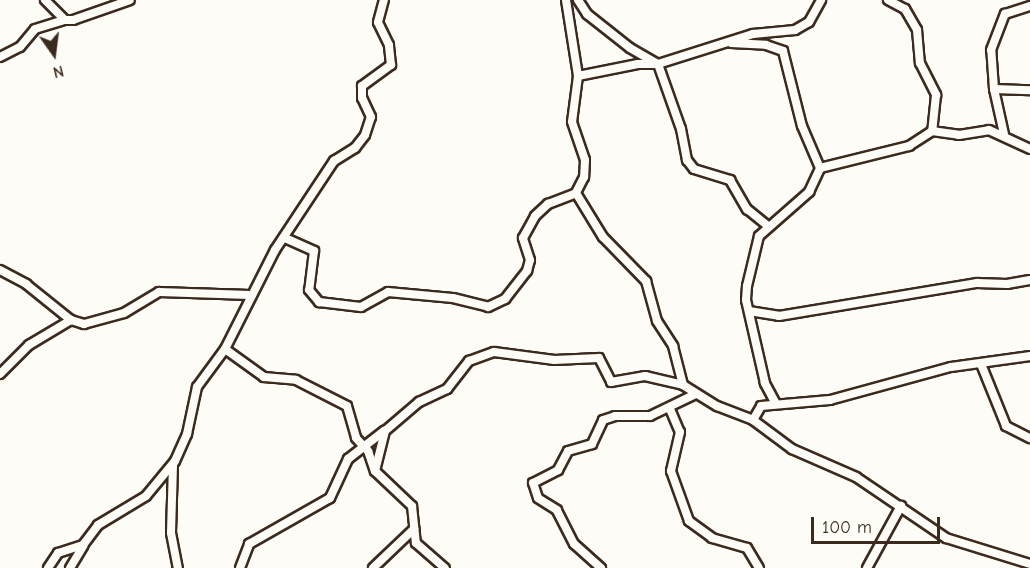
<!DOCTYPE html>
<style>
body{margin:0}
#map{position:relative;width:1030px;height:568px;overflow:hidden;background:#fdfcf7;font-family:"Comic Neue",sans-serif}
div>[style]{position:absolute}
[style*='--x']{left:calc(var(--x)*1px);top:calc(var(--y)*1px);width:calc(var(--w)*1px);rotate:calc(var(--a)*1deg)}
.roads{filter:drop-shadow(2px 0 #3b2a1e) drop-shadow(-2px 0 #3b2a1e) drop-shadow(0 2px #3b2a1e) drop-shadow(0 -2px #3b2a1e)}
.street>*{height:8px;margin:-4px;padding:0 4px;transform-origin:4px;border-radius:4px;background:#fdfcf7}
span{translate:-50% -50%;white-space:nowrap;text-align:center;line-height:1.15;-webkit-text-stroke:6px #fdfcf7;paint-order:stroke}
.north{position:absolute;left:24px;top:24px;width:60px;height:60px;-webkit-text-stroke:4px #fdfcf7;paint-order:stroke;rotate:166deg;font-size:16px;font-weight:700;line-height:24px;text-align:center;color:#3b2a1e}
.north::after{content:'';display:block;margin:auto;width:21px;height:27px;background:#3b2a1e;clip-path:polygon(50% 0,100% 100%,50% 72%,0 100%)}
.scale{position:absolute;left:811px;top:517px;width:129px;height:27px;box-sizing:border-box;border:3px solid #3b2a1e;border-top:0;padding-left:8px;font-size:18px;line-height:21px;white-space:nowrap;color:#3b2a1e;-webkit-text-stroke:4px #fdfcf7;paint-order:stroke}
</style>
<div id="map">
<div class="roads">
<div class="street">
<i style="--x:45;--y:0;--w:28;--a:45"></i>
<i style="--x:65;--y:20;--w:8;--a:0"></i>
<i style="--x:73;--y:20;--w:60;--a:-19.3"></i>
<i style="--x:566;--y:0;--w:77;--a:81"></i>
<i style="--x:578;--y:76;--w:46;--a:97.4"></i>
<i style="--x:572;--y:122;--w:40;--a:71.1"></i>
<i style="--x:585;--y:160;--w:17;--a:93"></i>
<i style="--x:584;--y:177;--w:18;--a:117"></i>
<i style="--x:576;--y:193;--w:52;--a:58.5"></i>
<i style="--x:603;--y:237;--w:62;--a:45.7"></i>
<i style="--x:646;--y:281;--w:41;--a:74.6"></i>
<i style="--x:657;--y:321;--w:30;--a:57"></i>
<i style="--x:673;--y:346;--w:40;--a:75.6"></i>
<i style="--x:683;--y:385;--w:40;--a:32"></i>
<i style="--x:717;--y:406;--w:39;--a:21"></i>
<i style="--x:753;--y:420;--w:49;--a:36.6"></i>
<i style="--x:792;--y:449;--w:70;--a:23.6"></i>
<i style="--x:856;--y:477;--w:109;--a:34.1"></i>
<i style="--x:946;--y:538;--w:88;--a:17.2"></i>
<i style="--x:578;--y:0;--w:17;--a:57"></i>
<i style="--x:587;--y:14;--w:55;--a:38.3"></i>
<i style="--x:630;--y:48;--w:32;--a:30"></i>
<i style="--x:658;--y:64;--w:69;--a:70.5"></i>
<i style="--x:681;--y:129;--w:32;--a:79"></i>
<i style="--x:687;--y:160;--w:11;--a:52"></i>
<i style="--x:694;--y:169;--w:38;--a:17"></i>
<i style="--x:730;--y:180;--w:34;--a:60"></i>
<i style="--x:747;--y:209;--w:27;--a:39"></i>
<i style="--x:888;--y:0;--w:19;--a:28"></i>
<i style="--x:905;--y:9;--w:24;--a:60"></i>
<i style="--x:917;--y:30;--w:33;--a:85"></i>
<i style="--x:920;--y:63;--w:36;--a:63"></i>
<i style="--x:936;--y:95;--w:36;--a:96"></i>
<i style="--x:731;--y:43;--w:35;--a:3"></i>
<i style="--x:766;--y:45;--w:18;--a:19"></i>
<i style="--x:783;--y:51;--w:77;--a:75.8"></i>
<i style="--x:802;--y:126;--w:46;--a:66.8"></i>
<i style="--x:0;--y:57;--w:22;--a:-27"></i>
<i style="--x:20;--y:47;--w:23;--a:-50"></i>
<i style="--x:35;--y:29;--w:31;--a:-17"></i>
<i style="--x:578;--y:76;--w:61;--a:-11.3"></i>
<i style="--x:638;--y:64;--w:20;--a:0"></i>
<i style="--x:658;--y:64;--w:100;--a:-17.5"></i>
<i style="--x:753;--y:34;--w:42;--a:-5.4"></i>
<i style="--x:795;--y:30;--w:16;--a:-30"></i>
<i style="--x:809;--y:22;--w:25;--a:-61"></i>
<i style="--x:994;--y:89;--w:36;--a:2"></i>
<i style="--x:1004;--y:134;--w:46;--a:-102.5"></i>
<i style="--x:994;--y:89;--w:39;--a:-94"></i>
<i style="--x:991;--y:50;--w:39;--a:-69"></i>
<i style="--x:1005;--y:14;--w:26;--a:-18"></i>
<i style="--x:285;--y:238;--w:32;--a:24"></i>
<i style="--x:314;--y:251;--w:39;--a:97"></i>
<i style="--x:309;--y:290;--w:16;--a:50"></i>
<i style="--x:319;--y:302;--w:42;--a:6.8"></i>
<i style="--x:361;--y:307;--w:31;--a:-29"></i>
<i style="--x:388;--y:292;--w:65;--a:5.3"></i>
<i style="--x:453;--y:298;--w:36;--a:14"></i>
<i style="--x:488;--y:307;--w:19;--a:-25"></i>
<i style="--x:505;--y:299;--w:36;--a:-52"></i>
<i style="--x:527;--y:271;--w:11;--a:-75"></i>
<i style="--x:530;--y:260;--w:23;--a:-108"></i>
<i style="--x:523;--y:238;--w:25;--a:-61"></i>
<i style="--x:535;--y:216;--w:18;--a:-43"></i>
<i style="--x:548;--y:204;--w:30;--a:-21"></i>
<i style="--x:0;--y:270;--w:30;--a:28"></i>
<i style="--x:26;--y:284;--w:58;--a:38.7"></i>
<i style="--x:71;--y:320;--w:14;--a:17"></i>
<i style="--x:84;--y:324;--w:41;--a:-15.4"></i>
<i style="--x:124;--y:313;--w:41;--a:-31"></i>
<i style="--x:159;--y:292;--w:91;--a:1.9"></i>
<i style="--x:749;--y:311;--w:30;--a:9"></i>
<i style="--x:779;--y:316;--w:201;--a:-9.5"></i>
<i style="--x:977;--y:283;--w:30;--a:2"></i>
<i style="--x:1007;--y:284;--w:23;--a:-10"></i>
<i style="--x:225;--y:349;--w:48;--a:35.7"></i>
<i style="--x:264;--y:377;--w:32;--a:5"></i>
<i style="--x:296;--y:380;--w:57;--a:27"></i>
<i style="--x:347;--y:406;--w:33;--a:74"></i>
<i style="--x:356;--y:438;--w:18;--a:47"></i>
<i style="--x:368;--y:451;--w:21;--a:71"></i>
<i style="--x:375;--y:471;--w:51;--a:43.4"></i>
<i style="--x:412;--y:506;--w:37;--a:84"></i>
<i style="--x:416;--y:543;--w:38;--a:41"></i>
<i style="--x:981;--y:364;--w:67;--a:68"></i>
<i style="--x:1006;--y:426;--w:27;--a:27"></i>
<i style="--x:0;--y:374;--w:41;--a:-45"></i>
<i style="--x:29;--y:345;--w:49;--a:-30.8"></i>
<i style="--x:776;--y:404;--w:24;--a:-118"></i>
<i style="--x:765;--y:383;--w:85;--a:-102.9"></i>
<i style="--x:746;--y:300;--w:14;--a:-86"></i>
<i style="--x:747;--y:286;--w:51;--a:-76.5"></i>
<i style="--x:759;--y:236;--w:67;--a:-41.3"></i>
<i style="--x:809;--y:192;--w:26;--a:-65"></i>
<i style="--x:820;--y:168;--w:92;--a:-13.9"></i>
<i style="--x:909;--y:146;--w:27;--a:-33"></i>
<i style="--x:932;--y:131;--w:27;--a:8"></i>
<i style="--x:959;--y:135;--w:30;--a:-9"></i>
<i style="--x:989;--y:130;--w:45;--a:24.9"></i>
<i style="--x:670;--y:409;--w:25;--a:67"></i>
<i style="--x:680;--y:432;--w:40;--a:103"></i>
<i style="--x:671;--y:471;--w:53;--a:70.2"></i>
<i style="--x:689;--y:521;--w:29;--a:36"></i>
<i style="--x:712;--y:538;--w:36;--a:16"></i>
<i style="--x:747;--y:548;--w:23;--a:59"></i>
<i style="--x:753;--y:420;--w:16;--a:-60"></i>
<i style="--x:761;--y:406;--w:69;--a:-5"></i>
<i style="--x:830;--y:400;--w:125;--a:-15.3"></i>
<i style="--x:951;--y:367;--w:80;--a:-7.9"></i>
<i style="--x:173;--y:465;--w:68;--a:91.7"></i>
<i style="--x:171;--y:533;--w:36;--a:79"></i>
<i style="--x:375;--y:471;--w:41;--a:-76"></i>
<i style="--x:385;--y:431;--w:45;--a:-40.5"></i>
<i style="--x:419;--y:402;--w:31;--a:-25"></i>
<i style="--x:447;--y:389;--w:36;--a:-52"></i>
<i style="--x:469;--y:361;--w:27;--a:-20"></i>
<i style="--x:494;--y:352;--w:61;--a:7.6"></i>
<i style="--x:554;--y:360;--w:45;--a:-2.5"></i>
<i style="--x:599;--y:358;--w:27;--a:63"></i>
<i style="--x:611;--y:382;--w:35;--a:-10"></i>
<i style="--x:645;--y:376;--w:39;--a:13"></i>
<i style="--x:48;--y:568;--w:18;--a:-56"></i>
<i style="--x:58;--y:553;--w:26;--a:-18"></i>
<i style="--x:83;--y:545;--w:25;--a:-53"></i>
<i style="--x:98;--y:525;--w:56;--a:-31.1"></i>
<i style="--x:146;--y:496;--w:45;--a:-50.4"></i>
<i style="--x:175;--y:461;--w:30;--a:-66"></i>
<i style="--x:187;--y:434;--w:48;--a:-78"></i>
<i style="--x:197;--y:387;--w:47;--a:-53.6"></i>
<i style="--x:225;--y:349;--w:111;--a:-63.2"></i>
<i style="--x:275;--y:250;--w:107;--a:-56.5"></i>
<i style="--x:334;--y:161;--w:25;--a:-32"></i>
<i style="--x:355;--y:148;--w:16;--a:-52"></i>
<i style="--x:365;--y:135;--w:19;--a:-72"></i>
<i style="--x:371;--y:117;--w:21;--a:-115"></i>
<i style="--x:362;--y:98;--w:12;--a:-90"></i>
<i style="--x:362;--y:86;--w:36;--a:-36"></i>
<i style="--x:391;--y:65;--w:20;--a:-96"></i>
<i style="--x:389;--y:45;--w:25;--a:-116"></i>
<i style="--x:378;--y:22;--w:23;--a:-75"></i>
<i style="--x:70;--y:568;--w:26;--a:-59"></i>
<i style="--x:240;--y:568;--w:26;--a:-69"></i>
<i style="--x:249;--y:544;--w:93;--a:-29.6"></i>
<i style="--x:330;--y:498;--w:43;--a:-65.2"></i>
<i style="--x:348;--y:459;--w:46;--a:-37.9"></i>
<i style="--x:373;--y:568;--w:57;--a:-43.6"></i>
<i style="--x:601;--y:568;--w:36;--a:-138"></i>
<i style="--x:574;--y:544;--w:38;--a:-117"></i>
<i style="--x:557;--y:510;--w:22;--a:-148"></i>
<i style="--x:538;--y:498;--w:16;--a:-108"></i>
<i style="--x:533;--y:483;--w:28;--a:-27"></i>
<i style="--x:558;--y:470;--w:21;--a:-62"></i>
<i style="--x:568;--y:451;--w:25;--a:-16"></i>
<i style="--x:592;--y:444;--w:26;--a:-65"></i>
<i style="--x:603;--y:420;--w:13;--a:-18"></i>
<i style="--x:615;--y:416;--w:35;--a:0"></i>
<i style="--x:650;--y:416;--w:51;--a:-25.6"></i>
<i style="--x:867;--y:568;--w:71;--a:-61.3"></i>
</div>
</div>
<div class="north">N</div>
<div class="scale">100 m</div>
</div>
